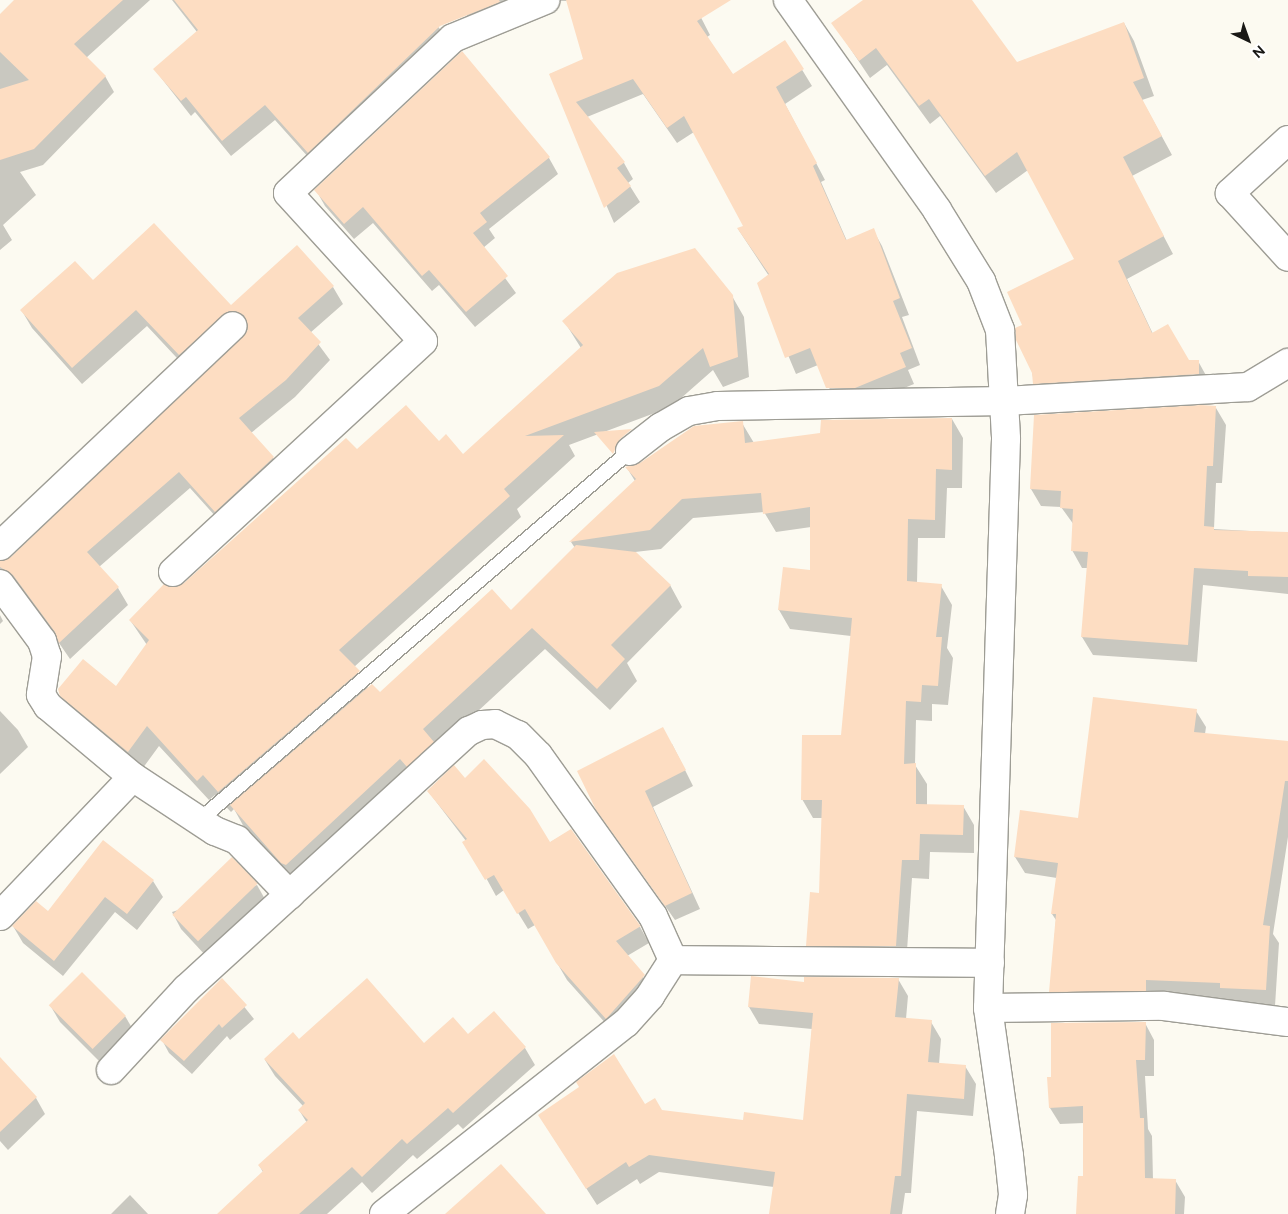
<!DOCTYPE html>
<style>
body{margin:0}
#map{position:relative;width:1288px;height:1214px;overflow:hidden;background:#fcfaf1;font-family:Figtree,sans-serif}
div>[style]{position:absolute}
[style*='--x']{left:calc(var(--x)*1px);top:calc(var(--y)*1px);width:calc(var(--w)*1px);rotate:calc(var(--a)*1deg)}
.shadow>*{inset:0;background:#0003}
.building>*{inset:0;background:#fdddc2;transform-origin:0 0}
.roads{filter:drop-shadow(1px 0 #9e9d95) drop-shadow(-1px 0 #9e9d95) drop-shadow(0 1px #9e9d95) drop-shadow(0 -1px #9e9d95)}
.service>*{height:14px;margin:-7px;padding:0 7px;transform-origin:7px;border-radius:7px;background:#fff}
.minor>*{height:28px;margin:-14px;padding:0 14px;transform-origin:14px;border-radius:14px;background:#fff}
.secondary>*{height:28px;margin:-14px;padding:0 14px;transform-origin:14px;border-radius:14px;background:#fff}
span{translate:-50% -50%;white-space:nowrap;text-align:center;line-height:1.15;-webkit-text-stroke:5px #fff;paint-order:stroke}
.north{position:absolute;left:1223px;top:15px;width:50px;height:50px;-webkit-text-stroke:4px #fff;paint-order:stroke;rotate:138deg;font-size:14px;font-weight:700;line-height:20px;text-align:center;color:#191815}
.north::after{content:'';display:block;margin:auto;width:18px;height:22px;background:#191815;clip-path:polygon(50% 0,100% 100%,50% 72%,0 100%)}
</style>
<div id="map">
<div class="shadow">
<i style="clip-path:polygon(16px 0,150px 0,86px 58px,105px 76px,114px 92px,43px 165px,20px 172px,36px 195px,3px 225px,12px 240px,0 250px,0 16px)"></i>
<i style="clip-path:polygon(172px 0,414px 0,440px 29px,449px 45px,318px 168px,275px 120px,231px 156px,195px 112px,191px 116px,155px 70px,197px 32px)"></i>
<i style="clip-path:polygon(460px 0,692px 0,710px 35px,707px 37px,733px 75px,785px 42px,812px 86px,785px 104px,825px 180px,821px 182px,847px 241px,873px 230px,882px 246px,909px 315px,902px 317px,920px 365px,908px 370px,914px 384px,865px 404px,837px 404px,818px 365px,796px 374px,758px 284px,769px 276px,738px 229px,745px 226px,694px 132px,677px 143px,643px 94px,587px 117px,624px 163px,633px 179px,628px 183px,640px 202px,614px 223px,550px 74px,585px 60px,568px 1px,549px 1px,474px 32px)"></i>
<i style="clip-path:polygon(865px 0,970px 0,1016px 63px,1124px 23px,1134px 41px,1154px 96px,1142px 100px,1172px 155px,1132px 176px,1173px 254px,1127px 279px,1153px 334px,1189px 362px,1198px 361px,1208px 379px,1045px 401px,1034px 383px,1024px 325px,1076px 260px,1028px 170px,996px 193px,940px 116px,930px 124px,887px 65px,870px 78px,833px 23px)"></i>
<i style="clip-path:polygon(461px 53px,549px 158px,558px 174px,489px 229px,495px 238px,483px 248px,516px 293px,475px 327px,439px 285px,432px 291px,373px 223px,354px 239px,325px 206px,316px 190px)"></i>
<i style="clip-path:polygon(93px 282px,231px 307px,333px 287px,343px 304px,310px 333px,330px 360px,295px 397px,251px 433px,273px 458px,283px 475px,226px 528px,190px 488px,99px 567px,118px 588px,128px 605px,70px 659px,24px 592px,9px 585px,0 589px,0 562px,11px 558px,249px 331px,239px 328px,190px 372px,147px 326px,82px 384px,32px 328px,22px 311px)"></i>
<i style="clip-path:polygon(732px 296px,744px 317px,749px 377px,723px 387px,713px 370px,671px 407px,569px 445px,575px 456px,517px 509px,521px 517px,354px 667px,368px 688px,380px 694px,511px 612px,575px 548px,571px 542px,635px 481px,627px 468px,742px 423px,754px 443px,952px 419px,963px 438px,962px 488px,947px 488px,945px 538px,918px 538px,917px 583px,941px 586px,952px 605px,947px 648px,953px 658px,948px 705px,932px 704px,932px 721px,916px 720px,915px 765px,927px 784px,927px 805px,963px 806px,974px 825px,974px 853px,930px 852px,929px 879px,912px 878px,906px 965px,819px 964px,808px 945px,820px 894px,823px 818px,813px 818px,802px 799px,843px 736px,851px 636px,790px 629px,779px 610px,784px 569px,811px 572px,811px 527px,776px 532px,764px 512px,693px 518px,661px 549px,635px 552px,670px 585px,682px 607px,627px 663px,637px 681px,610px 710px,545px 649px,437px 749px,299px 886px,244px 827px,234px 809px,231px 812px,215px 795px,209px 800px,159px 746px,140px 772px,71px 712px,59px 692px,116px 688px,147px 645px,130px 620px,184px 585px,357px 451px,439px 442px,463px 455px,581px 348px,564px 321px)"></i>
<i style="clip-path:polygon(1216px 408px,1226px 425px,1222px 483px,1216px 483px,1214px 529px,1288px 533px,1288px 594px,1203px 585px,1197px 662px,1093px 655px,1082px 637px,1088px 568px,1082px 568px,1072px 550px,1074px 525px,1061px 507px,1041px 506px,1031px 489px)"></i>
<i style="clip-path:polygon(0 615px,3px 621px,0 624px)"></i>
<i style="clip-path:polygon(0 711px,18px 730px,28px 747px,0 774px)"></i>
<i style="clip-path:polygon(1196px 711px,1206px 727px,1205px 734px,1288px 742px,1288px 837px,1273px 934px,1279px 943px,1275px 1006px,1231px 1004px,1228px 999px,1155px 996px,1060px 1008px,1050px 991px,1056px 920px,1052px 914px,1057px 878px,1025px 873px,1015px 857px,1080px 819px)"></i>
<i style="clip-path:polygon(672px 744px,693px 786px,653px 807px,700px 909px,675px 920px,597px 809px)"></i>
<i style="clip-path:polygon(465px 779px,549px 843px,571px 830px,640px 927px,649px 943px,627px 956px,654px 992px,616px 1035px,567px 980px,535px 925px,528px 929px,504px 890px,496px 896px,466px 841px,428px 791px)"></i>
<i style="clip-path:polygon(153px 881px,163px 897px,137px 930px,115px 912px,63px 976px,23px 943px,13px 926px)"></i>
<i style="clip-path:polygon(257px 885px,266px 901px,206px 956px,181px 929px,172px 912px)"></i>
<i style="clip-path:polygon(222px 979px,254px 1019px,230px 1040px,227px 1036px,192px 1074px,169px 1053px,162px 1040px)"></i>
<i style="clip-path:polygon(898px 979px,908px 996px,906px 1019px,931px 1022px,941px 1039px,939px 1064px,965px 1066px,976px 1084px,973px 1116px,917px 1111px,911px 1193px,905px 1193px,902px 1214px,770px 1214px,774px 1187px,659px 1172px,640px 1184px,637px 1179px,597px 1205px,539px 1115px,644px 1106px,662px 1112px,744px 1122px,804px 1121px,812px 1029px,759px 1024px,749px 1007px,805px 983px)"></i>
<i style="clip-path:polygon(50px 1005px,125px 1016px,135px 1033px,103px 1065px,60px 1022px)"></i>
<i style="clip-path:polygon(493px 1013px,525px 1048px,535px 1065px,463px 1129px,458px 1124px,417px 1159px,413px 1155px,372px 1193px,362px 1182px,327px 1214px,219px 1214px,263px 1172px,259px 1165px,307px 1123px,299px 1110px,303px 1106px,275px 1076px,265px 1060px,299px 1041px,424px 1045px,468px 1036px)"></i>
<i style="clip-path:polygon(1145px 1023px,1154px 1040px,1154px 1076px,1145px 1076px,1148px 1129px,1152px 1136px,1153px 1180px,1175px 1180px,1185px 1197px,1184px 1214px,1078px 1214px,1085px 1177px,1084px 1123px,1060px 1124px,1050px 1108px,1052px 1078px)"></i>
<i style="clip-path:polygon(0 1059px,36px 1098px,45px 1114px,8px 1150px,0 1141px)"></i>
<i style="clip-path:polygon(130px 1195px,148px 1214px,111px 1214px)"></i>
</div>
<div class="building">
<i style="clip-path:polygon(14px 0,123px 0,74px 44px,106px 76px,34px 149px,0 160px,0 89px,29px 80px,0 52px,0 14px)"></i>
<i style="clip-path:polygon(174px 0,499px 0,500px 2px,440px 26px,308px 153px,265px 105px,222px 141px,186px 97px,181px 101px,153px 69px,198px 30px)"></i>
<i style="clip-path:polygon(566px 0,731px 0,697px 21px,733px 74px,785px 40px,804px 69px,776px 87px,817px 163px,813px 166px,846px 240px,874px 228px,900px 298px,893px 301px,912px 348px,900px 353px,906px 367px,855px 388px,826px 388px,810px 348px,785px 358px,757px 283px,769px 274px,737px 228px,743px 226px,684px 116px,667px 128px,633px 79px,576px 102px,625px 162px,617px 168px,631px 186px,604px 208px,549px 74px,583px 59px)"></i>
<i style="clip-path:polygon(863px 0,972px 0,1017px 62px,1124px 22px,1144px 78px,1133px 82px,1162px 136px,1123px 157px,1164px 236px,1118px 261px,1152px 333px,1168px 324px,1189px 360px,1199px 360px,1199px 374px,1033px 384px,1032px 373px,1016px 340px,1015px 328px,1022px 325px,1007px 292px,1074px 259px,1017px 152px,985px 176px,929px 99px,919px 106px,876px 48px,859px 61px,831px 23px)"></i>
<i style="clip-path:polygon(462px 51px,550px 157px,480px 213px,487px 222px,473px 233px,508px 276px,466px 312px,429px 270px,422px 276px,363px 207px,344px 224px,314px 190px)"></i>
<i style="clip-path:polygon(154px 223px,231px 305px,297px 245px,334px 286px,298px 318px,321px 342px,286px 380px,239px 418px,274px 457px,215px 512px,179px 472px,87px 552px,119px 587px,59px 643px,55px 632px,13px 575px,0 567px,0 561px,11px 557px,248px 330px,244px 315px,229px 311px,179px 355px,136px 310px,72px 368px,20px 310px,75px 261px,93px 280px)"></i>
<i style="clip-path:polygon(695px 248px,733px 295px,738px 357px,710px 367px,703px 348px,659px 386px,525px 436px,564px 435px,504px 489px,510px 496px,339px 650px,360px 671px,218px 792px,203px 775px,197px 781px,147px 726px,128px 752px,60px 696px,58px 689px,83px 659px,116px 686px,149px 640px,129px 620px,164px 584px,176px 587px,184px 583px,346px 438px,357px 449px,406px 405px,439px 441px,446px 434px,463px 454px,583px 345px,562px 321px,617px 273px)"></i>
<i style="clip-path:polygon(1201px 405px,1216px 406px,1213px 466px,1207px 466px,1204px 526px,1214px 527px,1214px 530px,1288px 532px,1288px 577px,1248px 576px,1248px 571px,1194px 568px,1188px 645px,1081px 637px,1088px 552px,1071px 551px,1073px 509px,1060px 508px,1061px 491px,1030px 489px,1034px 415px)"></i>
<i style="clip-path:polygon(952px 418px,952px 470px,936px 469px,935px 520px,908px 519px,907px 581px,942px 584px,936px 637px,942px 637px,938px 686px,922px 685px,921px 702px,906px 701px,904px 764px,916px 763px,916px 804px,964px 805px,963px 835px,920px 834px,919px 860px,902px 860px,896px 946px,806px 946px,810px 892px,819px 893px,822px 800px,801px 800px,802px 735px,841px 735px,852px 618px,778px 610px,783px 567px,810px 570px,810px 507px,763px 514px,761px 493px,682px 499px,650px 530px,569px 542px,636px 479px,625px 467px,640px 463px,694px 426px,743px 421px,745px 443px,820px 433px,821px 420px)"></i>
<i style="clip-path:polygon(632px 429px,620px 439px,613px 454px,594px 432px)"></i>
<i style="clip-path:polygon(576px 545px,636px 552px,671px 585px,611px 645px,625px 659px,597px 689px,532px 628px,423px 729px,434px 742px,407px 767px,400px 759px,286px 865px,281px 863px,230px 805px,372px 684px,380px 692px,492px 589px,511px 610px)"></i>
<i style="clip-path:polygon(1093px 697px,1197px 709px,1194px 732px,1288px 741px,1288px 781px,1285px 781px,1263px 925px,1270px 926px,1266px 990px,1220px 988px,1220px 983px,1146px 980px,1146px 991px,1049px 992px,1056px 914px,1051px 914px,1058px 863px,1014px 857px,1020px 810px,1078px 818px)"></i>
<i style="clip-path:polygon(663px 727px,686px 770px,645px 791px,692px 893px,665px 906px,596px 810px,577px 771px)"></i>
<i style="clip-path:polygon(484px 759px,530px 809px,550px 842px,571px 829px,639px 924px,641px 926px,616px 941px,645px 975px,606px 1019px,556px 963px,525px 909px,517px 914px,494px 875px,485px 880px,462px 842px,467px 839px,427px 791px,454px 765px,465px 778px)"></i>
<i style="clip-path:polygon(103px 840px,154px 880px,127px 914px,105px 897px,54px 961px,12px 926px,36px 901px,48px 911px)"></i>
<i style="left:232px;top:857px;width:37px;height:83px;rotate:46deg"></i>
<i style="left:82px;top:972px;width:62px;height:47px;rotate:45deg"></i>
<i style="clip-path:polygon(751px 976px,804px 982px,804px 977px,899px 978px,895px 1017px,932px 1020px,928px 1062px,966px 1065px,964px 1099px,907px 1094px,901px 1176px,895px 1176px,890px 1214px,769px 1214px,775px 1172px,649px 1155px,629px 1167px,626px 1162px,586px 1189px,538px 1115px,579px 1087px,576px 1082px,614px 1054px,645px 1104px,655px 1098px,662px 1110px,743px 1120px,744px 1112px,803px 1120px,813px 1013px,748px 1007px)"></i>
<i style="clip-path:polygon(222px 978px,247px 1005px,222px 1028px,219px 1024px,184px 1061px,160px 1040px)"></i>
<i style="clip-path:polygon(367px 978px,424px 1043px,453px 1017px,468px 1034px,494px 1011px,526px 1047px,453px 1113px,448px 1108px,407px 1144px,402px 1139px,362px 1177px,352px 1167px,299px 1214px,217px 1214px,263px 1171px,258px 1165px,308px 1120px,298px 1110px,305px 1103px,264px 1059px,293px 1032px,299px 1039px)"></i>
<i style="clip-path:polygon(1146px 1022px,1145px 1060px,1136px 1060px,1140px 1118px,1144px 1118px,1145px 1178px,1176px 1179px,1175px 1214px,1076px 1214px,1078px 1176px,1083px 1176px,1083px 1106px,1049px 1108px,1047px 1077px,1051px 1077px,1051px 1023px)"></i>
<i style="clip-path:polygon(0 1057px,37px 1097px,0 1132px)"></i>
<i style="clip-path:polygon(501px 1164px,546px 1214px,445px 1214px)"></i>
</div>
<div class="roads">
<div class="service">
<i style="--x:210;--y:811;--w:553;--a:-40.6"></i>
</div>
<div class="minor">
<i style="--x:1288;--y:140;--w:79;--a:137.6"></i>
<i style="--x:1230;--y:193;--w:86;--a:47.8"></i>
<i style="--x:630;--y:451;--w:39;--a:-38"></i>
<i style="--x:661;--y:427;--w:32;--a:-30"></i>
<i style="--x:689;--y:411;--w:29;--a:-10"></i>
<i style="--x:718;--y:406;--w:287;--a:-1"></i>
<i style="--x:1005;--y:401;--w:243;--a:-3.3"></i>
<i style="--x:1248;--y:387;--w:47;--a:-31"></i>
<i style="--x:0;--y:546;--w:320;--a:-43.4"></i>
<i style="--x:173;--y:572;--w:340;--a:-42.7"></i>
<i style="--x:423;--y:341;--w:200;--a:-132.4"></i>
<i style="--x:288;--y:193;--w:226;--a:-43.2"></i>
<i style="--x:453;--y:38;--w:100;--a:-22.4"></i>
<i style="--x:0;--y:584;--w:71;--a:53.6"></i>
<i style="--x:42;--y:641;--w:16;--a:72"></i>
<i style="--x:47;--y:656;--w:39;--a:99"></i>
<i style="--x:41;--y:695;--w:13;--a:58"></i>
<i style="--x:48;--y:706;--w:111;--a:39.9"></i>
<i style="--x:133;--y:777;--w:98;--a:33.4"></i>
<i style="--x:215;--y:831;--w:24;--a:22"></i>
<i style="--x:237;--y:840;--w:76;--a:46.1"></i>
<i style="--x:0;--y:916;--w:192;--a:-46.3"></i>
<i style="--x:673;--y:960;--w:317;--a:0.5"></i>
<i style="--x:988;--y:1008;--w:176;--a:-0.7"></i>
<i style="--x:1164;--y:1006;--w:125;--a:7.4"></i>
<i style="--x:111;--y:1070;--w:110;--a:-47.2"></i>
<i style="--x:186;--y:989;--w:383;--a:-42.4"></i>
<i style="--x:469;--y:731;--w:14;--a:-25"></i>
<i style="--x:482;--y:725;--w:13;--a:-4"></i>
<i style="--x:495;--y:724;--w:25;--a:26"></i>
<i style="--x:518;--y:735;--w:28;--a:45"></i>
<i style="--x:538;--y:755;--w:198;--a:54.5"></i>
<i style="--x:653;--y:916;--w:48;--a:65.6"></i>
<i style="--x:384;--y:1214;--w:308;--a:-38.3"></i>
<i style="--x:626;--y:1023;--w:36;--a:-48"></i>
<i style="--x:650;--y:996;--w:43;--a:-57.4"></i>
</div>
<div class="secondary">
<i style="--x:788;--y:0;--w:257;--a:54.6"></i>
<i style="--x:937;--y:210;--w:84;--a:58.2"></i>
<i style="--x:981;--y:281;--w:53;--a:68.8"></i>
<i style="--x:1000;--y:330;--w:109;--a:86.8"></i>
<i style="--x:1006;--y:439;--w:569;--a:91.81"></i>
<i style="--x:988;--y:1008;--w:149;--a:81.9"></i>
<i style="--x:1009;--y:1156;--w:39;--a:84"></i>
<i style="--x:1013;--y:1195;--w:19;--a:99"></i>
</div>
</div>
<div class="north">N</div>
</div>
